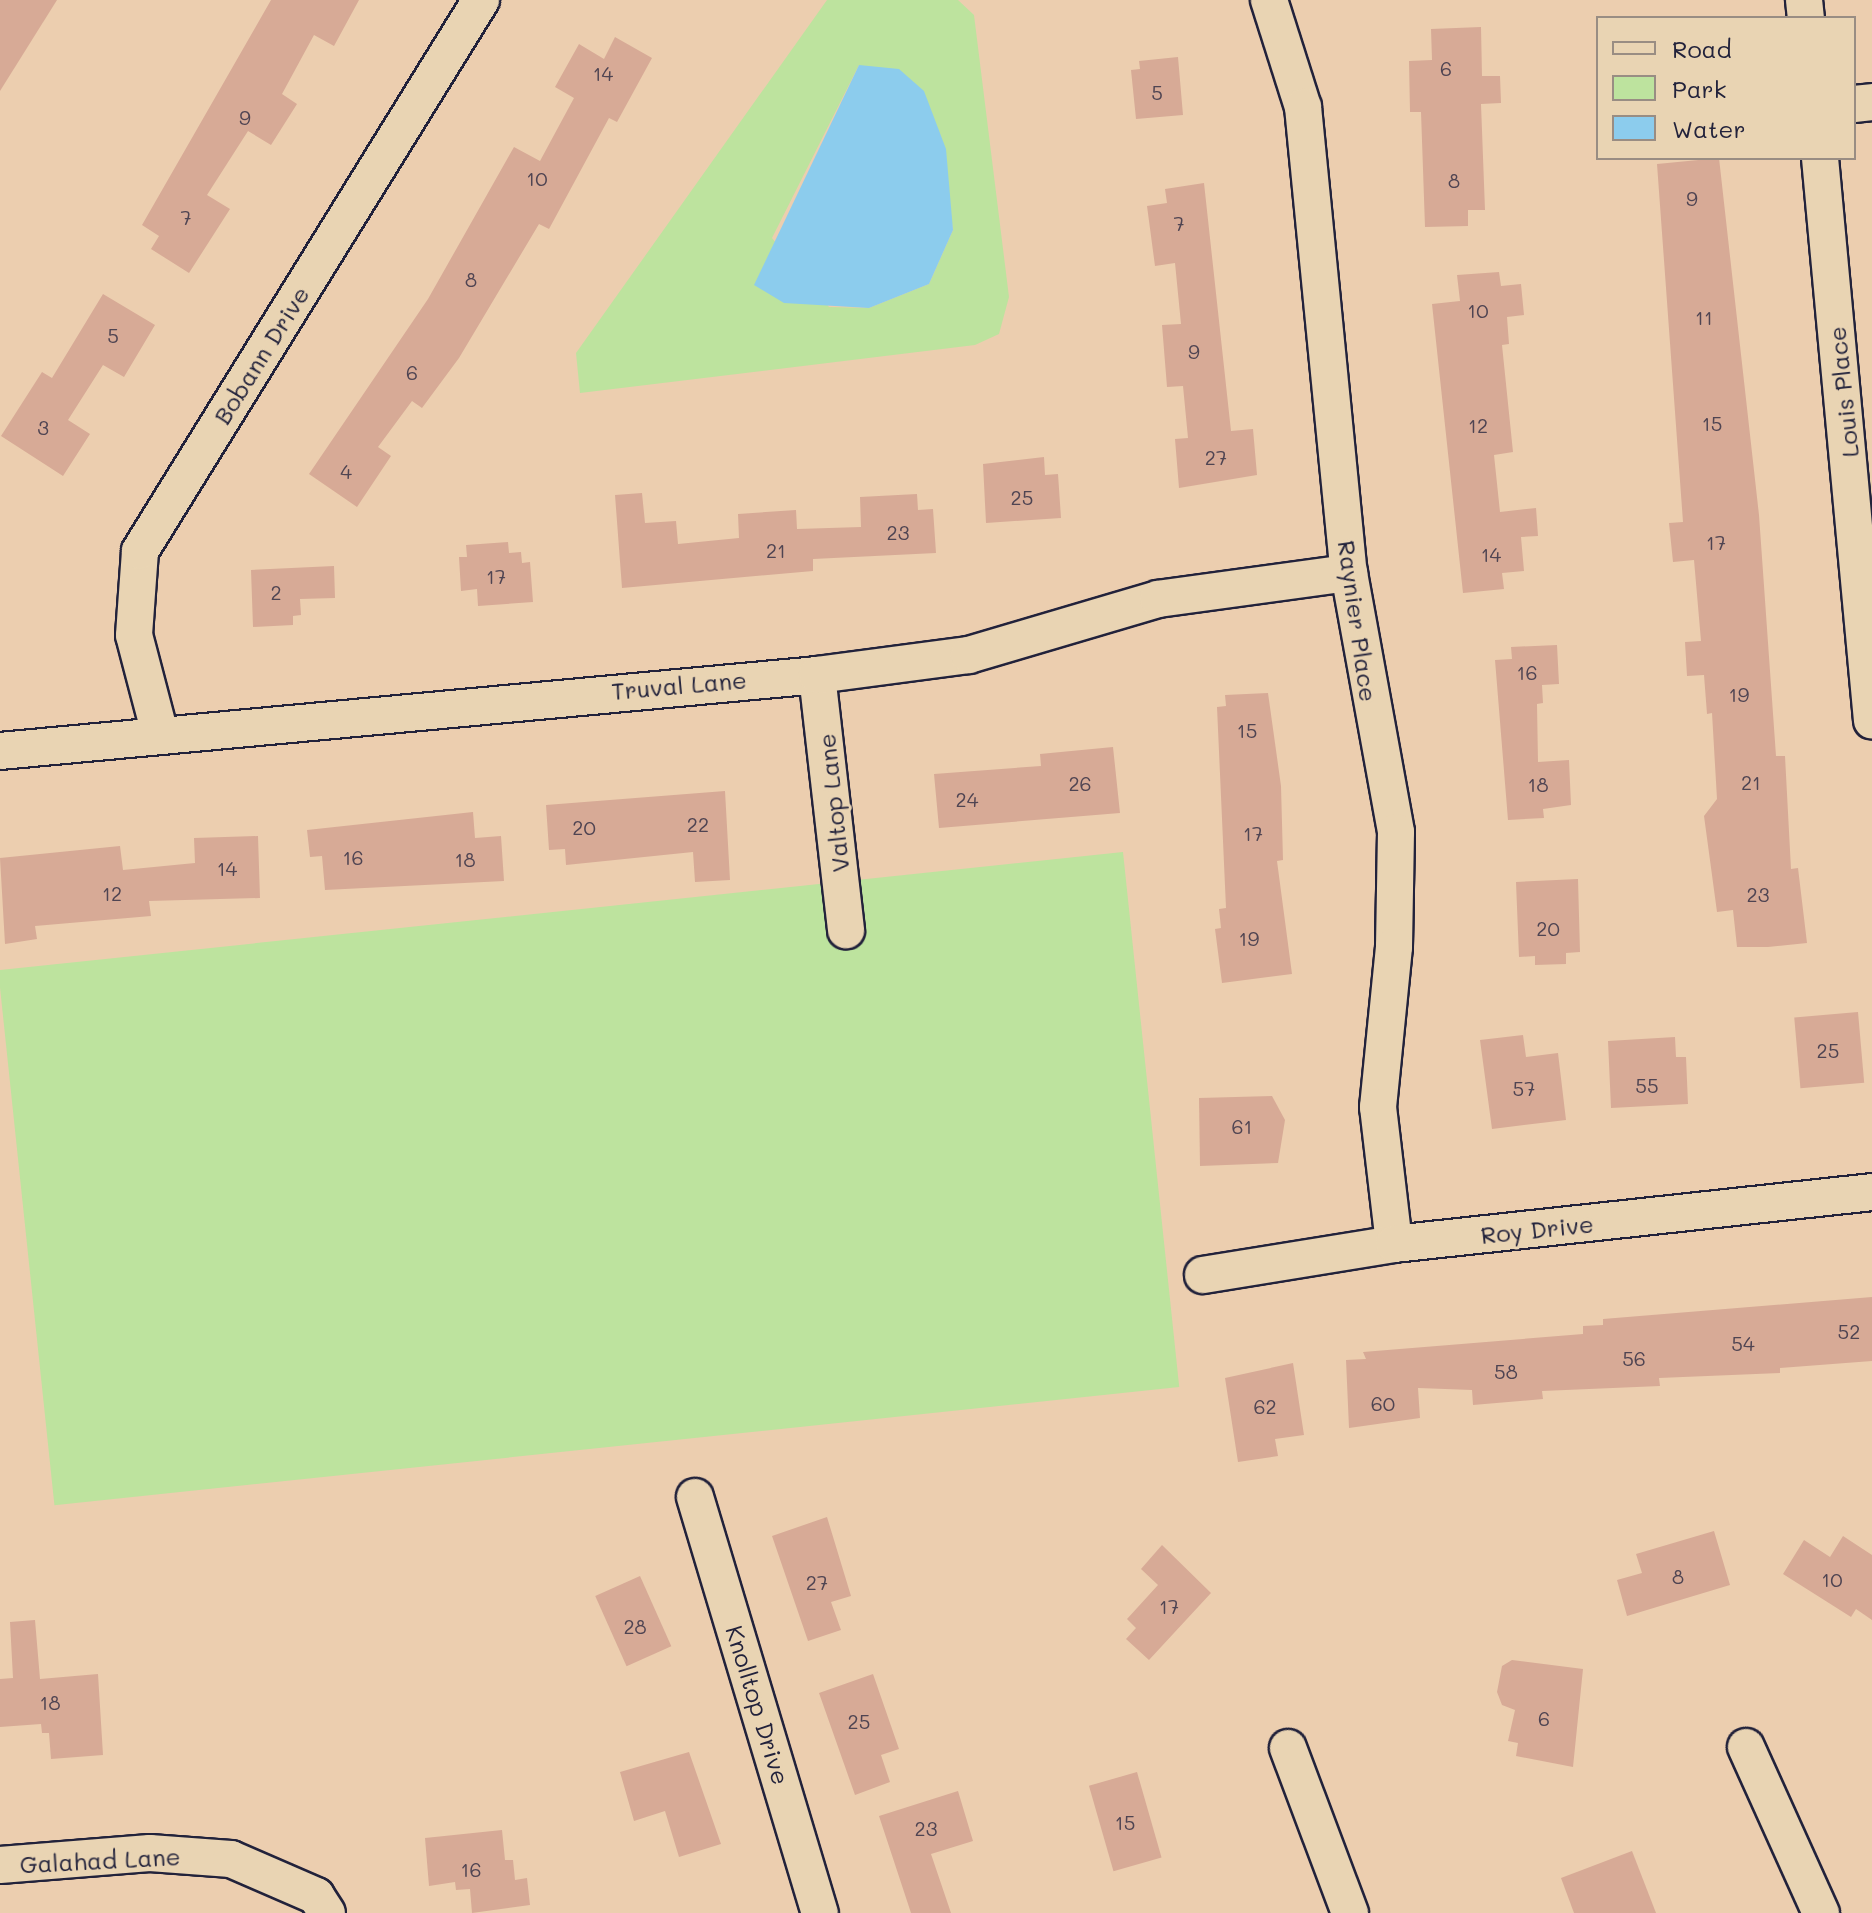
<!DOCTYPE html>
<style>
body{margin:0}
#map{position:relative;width:1872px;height:1913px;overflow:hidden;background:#ecceaf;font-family:Mali,sans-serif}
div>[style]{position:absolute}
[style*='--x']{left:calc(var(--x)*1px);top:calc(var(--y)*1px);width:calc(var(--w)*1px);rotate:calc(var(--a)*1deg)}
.green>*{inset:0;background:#bde39e;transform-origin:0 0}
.water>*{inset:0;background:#8ccced}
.building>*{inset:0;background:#d7aa96;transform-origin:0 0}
.roads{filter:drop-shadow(2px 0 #22223b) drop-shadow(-2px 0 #22223b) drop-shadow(0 2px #22223b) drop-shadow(0 -2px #22223b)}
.minor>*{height:36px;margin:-18px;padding:0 18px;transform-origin:18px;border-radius:18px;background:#e9d4b3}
span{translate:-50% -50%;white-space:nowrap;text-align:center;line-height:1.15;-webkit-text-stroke:6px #e9d4b3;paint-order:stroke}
.number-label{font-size:20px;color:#4f4452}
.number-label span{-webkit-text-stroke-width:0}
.street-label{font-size:24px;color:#22223b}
.legend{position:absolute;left:1596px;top:16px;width:260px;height:144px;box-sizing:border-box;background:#e9d4b3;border:2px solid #998d83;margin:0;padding:10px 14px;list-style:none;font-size:24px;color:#22223b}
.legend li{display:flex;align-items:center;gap:16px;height:40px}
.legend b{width:40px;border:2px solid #998d83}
</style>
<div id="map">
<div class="green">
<i style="clip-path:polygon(evenodd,827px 0,958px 0,974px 15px,1009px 297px,999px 334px,975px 345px,580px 393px,576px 353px,827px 0,859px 65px,947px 192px,953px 230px,929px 284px,869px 308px,829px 307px,772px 238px,859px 65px)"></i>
<i style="left:1123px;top:852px;width:538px;height:1131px;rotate:84deg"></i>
</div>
<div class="water">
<i style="clip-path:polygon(859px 65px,899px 69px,924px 91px,946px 149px,953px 230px,929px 284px,869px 308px,784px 303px,754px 285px)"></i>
</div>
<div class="building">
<i style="clip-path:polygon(0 0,57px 0,0 91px)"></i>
<i style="clip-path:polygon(271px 0,359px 0,334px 46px,314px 35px,282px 94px,297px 104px,271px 145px,248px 131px,207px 195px,230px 209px,189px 273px,151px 249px,159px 236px,142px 225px)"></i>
<i style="clip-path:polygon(1481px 27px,1482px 76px,1500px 76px,1501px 103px,1481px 104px,1485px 210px,1468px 210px,1468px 226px,1425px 227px,1421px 112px,1410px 112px,1409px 61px,1432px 60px,1431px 29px)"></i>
<i style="clip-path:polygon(615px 37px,652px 58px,617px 122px,609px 118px,549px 229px,539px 224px,459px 358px,422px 408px,412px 401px,378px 447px,391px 456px,357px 507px,309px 474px,428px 299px,514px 147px,540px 161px,574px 98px,555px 87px,579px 44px,604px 59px)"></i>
<i style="clip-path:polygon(1178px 57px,1183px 115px,1136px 119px,1131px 70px,1140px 69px,1139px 61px)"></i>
<i style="clip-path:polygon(1719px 158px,1759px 515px,1776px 756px,1785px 756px,1791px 869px,1798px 868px,1807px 943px,1768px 947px,1737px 947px,1733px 910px,1717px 912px,1704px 816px,1717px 799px,1712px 713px,1707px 714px,1704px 675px,1687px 676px,1685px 642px,1701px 641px,1694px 560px,1673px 562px,1669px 523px,1683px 522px,1657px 164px)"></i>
<i style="clip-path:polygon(1204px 183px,1231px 431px,1253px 429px,1257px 475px,1179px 488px,1175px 439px,1188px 438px,1183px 386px,1167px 387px,1162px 325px,1181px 324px,1175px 263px,1155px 266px,1147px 206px,1167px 203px,1165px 189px)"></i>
<i style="clip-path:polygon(1499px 272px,1501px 286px,1521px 284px,1524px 315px,1507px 317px,1509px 344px,1502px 345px,1513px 452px,1494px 455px,1500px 512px,1536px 508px,1538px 536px,1521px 537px,1524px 571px,1502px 573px,1504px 589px,1463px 593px,1432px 304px,1460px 301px,1457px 275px)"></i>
<i style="clip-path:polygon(103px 294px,155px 325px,124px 377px,103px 365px,68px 420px,90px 434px,63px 476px,1px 436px,42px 372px,52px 378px)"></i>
<i style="clip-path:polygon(1044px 457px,1045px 475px,1058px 474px,1061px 518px,986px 523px,983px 464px)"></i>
<i style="clip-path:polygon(642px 493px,645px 523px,676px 521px,678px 544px,739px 538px,738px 514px,796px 510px,797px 529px,861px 527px,860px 497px,917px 494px,918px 510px,933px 509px,936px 553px,813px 559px,813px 571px,622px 588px,615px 495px)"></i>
<i style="clip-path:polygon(508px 542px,509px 553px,521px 552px,522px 563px,530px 562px,533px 602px,478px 606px,477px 589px,461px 591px,459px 557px,467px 557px,466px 545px)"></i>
<i style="clip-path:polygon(334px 566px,335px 598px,300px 599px,301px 615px,293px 616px,293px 625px,253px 627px,251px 570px)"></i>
<i style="clip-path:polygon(1557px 645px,1559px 684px,1542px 685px,1543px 703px,1537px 704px,1538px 762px,1569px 760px,1571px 805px,1543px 809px,1544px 818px,1508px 820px,1495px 660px,1512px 659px,1511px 647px)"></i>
<i style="clip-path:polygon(1268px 693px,1281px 786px,1283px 860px,1277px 861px,1292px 974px,1222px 983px,1215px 929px,1221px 928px,1219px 909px,1226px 908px,1217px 707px,1226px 706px,1225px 695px)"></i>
<i style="clip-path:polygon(1113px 747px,1120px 813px,939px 828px,934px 774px,1041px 766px,1040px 754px)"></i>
<i style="clip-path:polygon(725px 791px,730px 880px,695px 882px,693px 852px,566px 865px,565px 849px,549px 850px,546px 805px)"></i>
<i style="clip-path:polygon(473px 812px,475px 838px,501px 836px,504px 881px,325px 890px,322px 856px,310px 857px,307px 830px)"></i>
<i style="clip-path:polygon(258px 836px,260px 898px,149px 901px,151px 916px,35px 926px,37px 939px,5px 944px,0 858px,120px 846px,123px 870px,195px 863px,194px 838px)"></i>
<i style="clip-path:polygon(1578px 879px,1580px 952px,1566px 953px,1566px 964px,1535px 965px,1535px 956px,1519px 957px,1516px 882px)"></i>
<i style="left:1858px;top:1012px;width:71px;height:64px;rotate:85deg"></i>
<i style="clip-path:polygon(1523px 1035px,1526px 1057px,1558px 1053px,1566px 1120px,1492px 1129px,1480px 1040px)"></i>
<i style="clip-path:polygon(1675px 1037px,1676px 1057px,1686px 1057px,1688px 1104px,1611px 1108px,1608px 1041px)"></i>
<i style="clip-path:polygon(1272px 1096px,1285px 1120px,1278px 1163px,1200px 1166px,1199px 1098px)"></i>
<i style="clip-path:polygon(1872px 1297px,1872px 1361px,1780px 1368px,1780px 1373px,1659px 1378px,1660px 1386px,1542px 1391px,1543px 1399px,1473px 1405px,1472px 1390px,1418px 1388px,1420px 1418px,1349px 1428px,1346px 1360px,1366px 1359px,1363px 1352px,1583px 1334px,1583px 1326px,1603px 1325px,1603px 1319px)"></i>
<i style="clip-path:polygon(1293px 1363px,1304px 1435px,1275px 1439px,1278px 1456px,1238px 1462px,1225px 1378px)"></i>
<i style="clip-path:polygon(827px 1517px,851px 1596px,831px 1602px,841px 1630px,808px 1641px,772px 1536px)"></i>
<i style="clip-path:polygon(1714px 1531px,1730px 1585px,1627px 1616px,1617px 1580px,1642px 1573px,1636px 1554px)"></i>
<i style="clip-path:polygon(1843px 1536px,1872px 1555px,1872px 1620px,1856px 1609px,1851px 1617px,1783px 1574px,1804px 1540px,1830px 1557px)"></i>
<i style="clip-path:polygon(1162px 1545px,1211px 1593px,1149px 1660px,1126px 1639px,1136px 1628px,1127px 1619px,1158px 1585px,1141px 1569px)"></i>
<i style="left:640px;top:1576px;width:77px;height:49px;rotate:66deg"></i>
<i style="clip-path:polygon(35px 1620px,40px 1679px,98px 1674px,103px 1755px,51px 1759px,49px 1733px,42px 1733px,41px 1724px,0 1727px,0 1679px,13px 1678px,10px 1622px)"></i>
<i style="clip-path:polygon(1512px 1660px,1583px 1669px,1573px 1767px,1516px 1756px,1518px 1743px,1508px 1741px,1515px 1710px,1502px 1705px,1497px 1692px,1502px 1666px)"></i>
<i style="clip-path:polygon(873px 1674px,899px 1749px,881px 1755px,890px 1782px,855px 1795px,819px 1693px)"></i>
<i style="clip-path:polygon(689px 1752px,721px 1844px,679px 1857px,665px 1811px,634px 1821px,620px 1772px)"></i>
<i style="left:1137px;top:1772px;width:89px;height:50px;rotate:74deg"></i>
<i style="clip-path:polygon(958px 1791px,973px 1841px,931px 1854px,951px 1913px,911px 1913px,879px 1816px)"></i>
<i style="clip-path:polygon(502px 1830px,505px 1860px,513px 1860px,515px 1880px,527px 1878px,530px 1905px,472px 1913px,470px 1889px,456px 1890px,455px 1882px,429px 1886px,425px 1838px)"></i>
<i style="clip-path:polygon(1632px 1851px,1656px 1913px,1574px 1913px,1561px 1878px)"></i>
</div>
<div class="roads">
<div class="minor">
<i style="--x:1269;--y:0;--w:112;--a:72.4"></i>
<i style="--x:1303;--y:107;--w:468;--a:84.4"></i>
<i style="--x:1349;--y:573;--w:263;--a:79.7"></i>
<i style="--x:1396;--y:832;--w:115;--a:91"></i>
<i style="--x:1394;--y:947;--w:161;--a:95.7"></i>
<i style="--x:1378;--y:1107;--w:138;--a:83.3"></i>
<i style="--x:1804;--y:0;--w:18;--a:84"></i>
<i style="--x:1854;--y:104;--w:18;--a:-6"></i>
<i style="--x:1820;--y:158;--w:565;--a:84.72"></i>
<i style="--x:817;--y:675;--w:257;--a:83.5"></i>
<i style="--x:160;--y:734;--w:102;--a:-104.7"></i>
<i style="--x:134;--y:635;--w:84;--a:-85.9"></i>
<i style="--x:140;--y:551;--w:648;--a:-58.25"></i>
<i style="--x:0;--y:751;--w:821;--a:-5.31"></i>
<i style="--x:817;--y:675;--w:153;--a:-7.5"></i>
<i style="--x:969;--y:655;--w:197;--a:-16.5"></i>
<i style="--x:1158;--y:599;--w:193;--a:-7.8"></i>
<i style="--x:1203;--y:1275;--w:193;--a:-9.2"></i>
<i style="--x:1394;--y:1244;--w:481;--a:-6.2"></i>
<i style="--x:695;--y:1497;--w:434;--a:73.3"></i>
<i style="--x:1746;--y:1747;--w:182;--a:65.7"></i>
<i style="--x:1288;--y:1748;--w:176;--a:69.4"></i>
<i style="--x:0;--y:1865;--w:150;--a:-4.6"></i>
<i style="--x:150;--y:1853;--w:81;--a:4.2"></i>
<i style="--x:231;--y:1859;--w:93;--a:23.5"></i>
<i style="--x:316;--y:1896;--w:20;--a:57"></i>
</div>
</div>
<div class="number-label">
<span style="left:1446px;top:68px">6</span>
<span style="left:603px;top:73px">14</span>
<span style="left:1157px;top:92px">5</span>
<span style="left:245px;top:117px">9</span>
<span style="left:537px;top:178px">10</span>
<span style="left:1454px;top:180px">8</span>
<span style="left:1692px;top:198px">9</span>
<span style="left:186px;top:217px">7</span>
<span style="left:1179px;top:223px">7</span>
<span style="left:471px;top:279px">8</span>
<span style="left:1478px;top:310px">10</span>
<span style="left:1704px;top:317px">11</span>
<span style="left:113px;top:335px">5</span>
<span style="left:1194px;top:351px">9</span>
<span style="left:412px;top:372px">6</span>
<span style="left:1712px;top:423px">15</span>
<span style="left:1478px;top:425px">12</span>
<span style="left:43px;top:427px">3</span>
<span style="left:1216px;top:457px">27</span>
<span style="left:346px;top:471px">4</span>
<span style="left:1022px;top:497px">25</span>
<span style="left:898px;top:532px">23</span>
<span style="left:1716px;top:542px">17</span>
<span style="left:776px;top:550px">21</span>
<span style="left:1491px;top:554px">14</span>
<span style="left:496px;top:576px">17</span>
<span style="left:276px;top:592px">2</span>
<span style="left:1527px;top:672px">16</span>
<span style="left:1739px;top:694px">19</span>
<span style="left:1247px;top:730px">15</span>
<span style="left:1751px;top:782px">21</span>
<span style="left:1080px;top:783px">26</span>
<span style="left:1538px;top:784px">18</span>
<span style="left:967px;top:799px">24</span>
<span style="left:698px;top:824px">22</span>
<span style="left:584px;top:827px">20</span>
<span style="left:1253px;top:833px">17</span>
<span style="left:353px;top:857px">16</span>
<span style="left:465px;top:859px">18</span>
<span style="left:227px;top:868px">14</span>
<span style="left:112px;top:893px">12</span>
<span style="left:1758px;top:894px">23</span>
<span style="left:1548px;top:928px">20</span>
<span style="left:1249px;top:938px">19</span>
<span style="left:1828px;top:1050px">25</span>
<span style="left:1647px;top:1085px">55</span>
<span style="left:1524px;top:1088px">57</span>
<span style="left:1242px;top:1126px">61</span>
<span style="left:1849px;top:1331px">52</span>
<span style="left:1743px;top:1343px">54</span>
<span style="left:1634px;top:1358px">56</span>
<span style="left:1506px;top:1371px">58</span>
<span style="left:1383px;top:1403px">60</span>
<span style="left:1265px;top:1406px">62</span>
<span style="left:1678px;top:1576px">8</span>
<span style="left:1832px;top:1579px">10</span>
<span style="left:817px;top:1582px">27</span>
<span style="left:1169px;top:1606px">17</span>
<span style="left:635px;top:1626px">28</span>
<span style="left:50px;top:1702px">18</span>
<span style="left:1544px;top:1718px">6</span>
<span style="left:859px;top:1721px">25</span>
<span style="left:1125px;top:1822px">15</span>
<span style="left:926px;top:1828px">23</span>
<span style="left:471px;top:1869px">16</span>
</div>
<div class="street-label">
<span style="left:261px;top:355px;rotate:-58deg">Bobann Drive</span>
<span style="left:1843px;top:392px;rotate:-96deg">Louis Place</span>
<span style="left:1358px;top:621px;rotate:82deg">Raynier Place</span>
<span style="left:679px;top:685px;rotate:-5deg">Truval Lane</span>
<span style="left:833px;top:803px;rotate:-96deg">Valtop Lane</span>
<span style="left:1537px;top:1229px;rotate:-6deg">Roy Drive</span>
<span style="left:758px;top:1705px;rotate:73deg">Knolltop Drive</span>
<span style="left:100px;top:1860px;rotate:-3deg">Galahad Lane</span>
</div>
<ul class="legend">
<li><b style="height:10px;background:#e9d4b3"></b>Road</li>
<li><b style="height:22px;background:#bde39e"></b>Park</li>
<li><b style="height:22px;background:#8ccced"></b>Water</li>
</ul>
</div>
